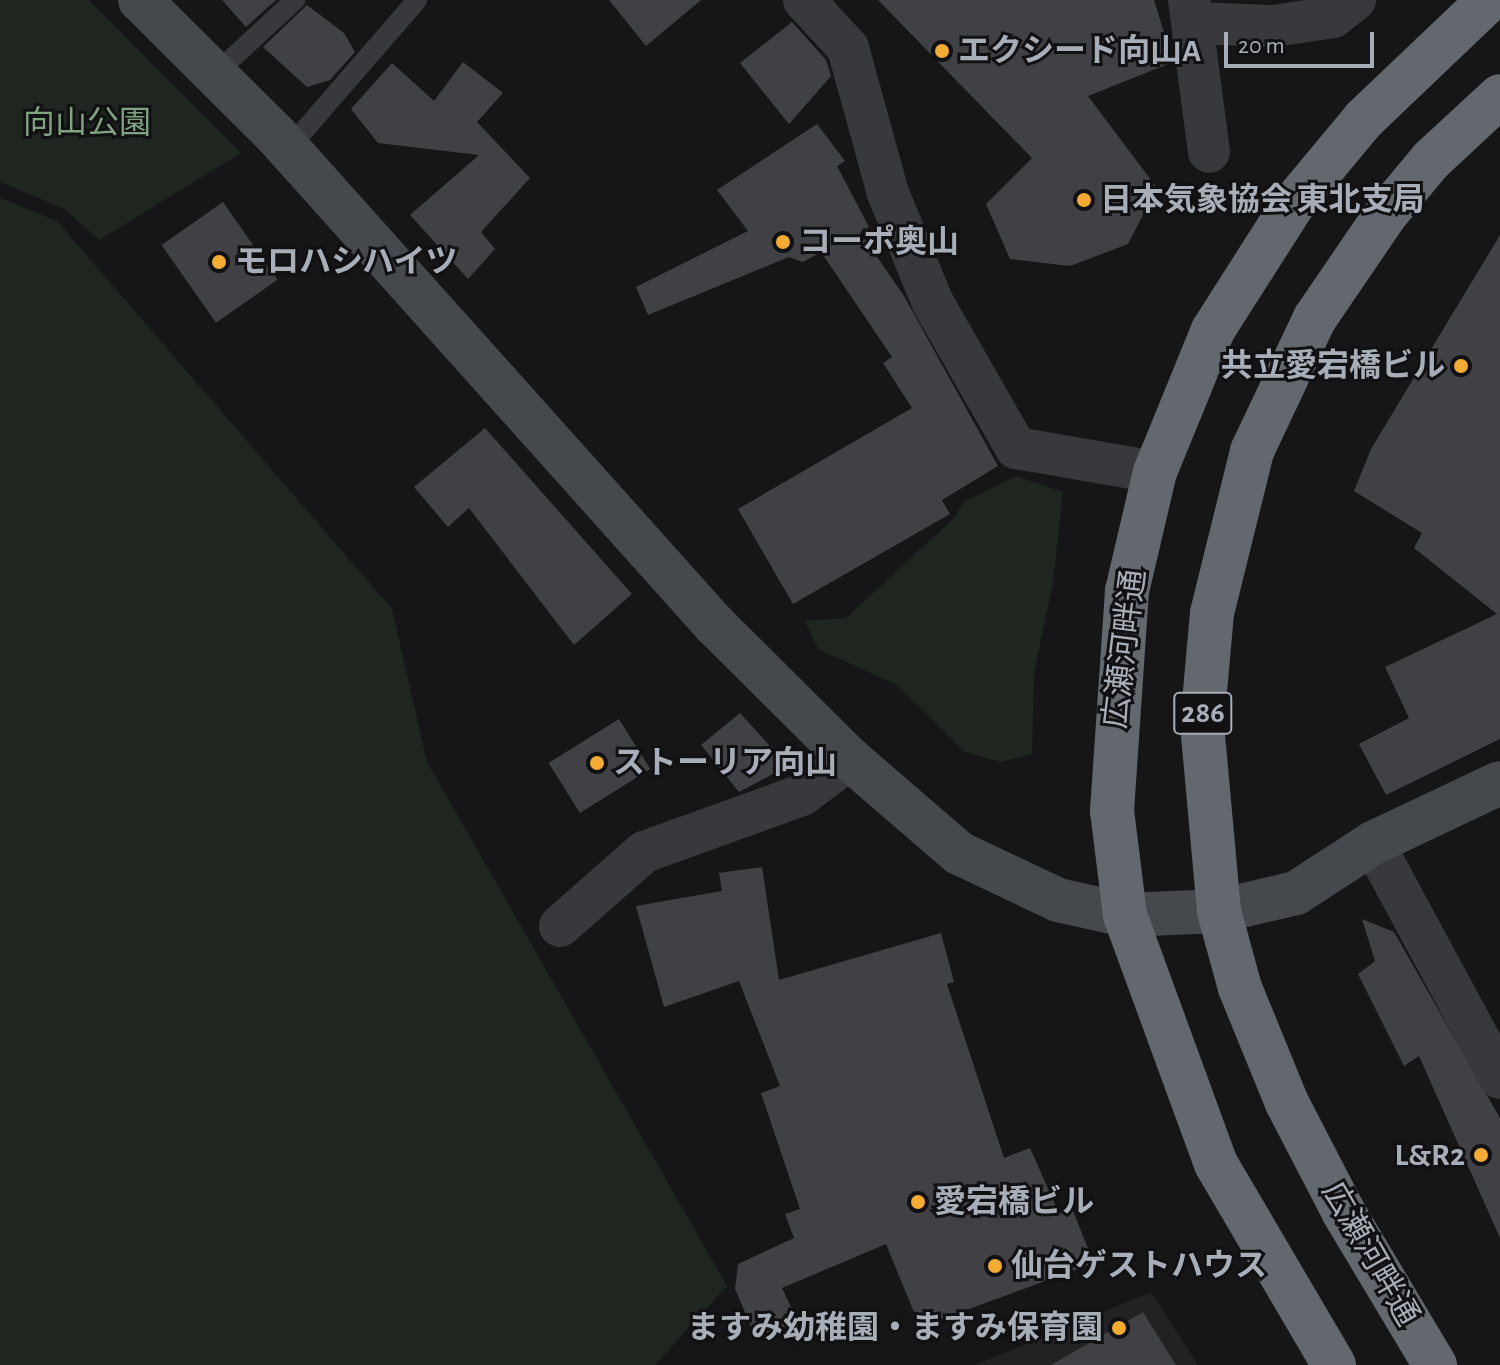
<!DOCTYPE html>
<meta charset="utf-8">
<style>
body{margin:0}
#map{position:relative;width:1500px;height:1365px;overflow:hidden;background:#161618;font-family:"Alegreya Sans","Noto Sans JP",sans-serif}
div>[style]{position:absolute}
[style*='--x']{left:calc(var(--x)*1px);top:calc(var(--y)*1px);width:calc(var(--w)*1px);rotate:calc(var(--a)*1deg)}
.built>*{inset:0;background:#222225}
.green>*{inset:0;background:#1e261f}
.building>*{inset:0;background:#404145;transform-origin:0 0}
.lane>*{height:20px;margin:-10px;padding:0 10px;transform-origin:10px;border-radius:10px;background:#37393d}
.street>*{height:42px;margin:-21px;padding:0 21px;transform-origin:21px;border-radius:21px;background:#37393d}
.secondary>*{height:44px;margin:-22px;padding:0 22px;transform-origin:22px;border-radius:22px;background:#45484d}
.highway>*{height:44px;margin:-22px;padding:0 22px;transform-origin:22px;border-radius:22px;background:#63676e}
.dots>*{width:22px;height:22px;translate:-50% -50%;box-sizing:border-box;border:4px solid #111113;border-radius:50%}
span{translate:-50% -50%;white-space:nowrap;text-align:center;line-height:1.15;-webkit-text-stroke:6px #111113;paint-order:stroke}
.shield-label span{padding:2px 6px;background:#111113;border:2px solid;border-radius:6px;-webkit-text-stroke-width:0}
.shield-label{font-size:30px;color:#a8aeb8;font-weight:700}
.poi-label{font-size:32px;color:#a8aeb8;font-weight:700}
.left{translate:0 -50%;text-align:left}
.right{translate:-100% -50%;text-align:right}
.park-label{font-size:32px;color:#7fa380}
.street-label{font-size:32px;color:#a8aeb8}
.scale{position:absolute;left:1224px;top:32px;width:150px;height:36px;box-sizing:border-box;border:4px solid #a8aeb8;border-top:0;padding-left:10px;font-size:24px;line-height:28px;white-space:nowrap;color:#a8aeb8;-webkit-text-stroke:6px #111113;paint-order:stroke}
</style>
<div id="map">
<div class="built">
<i style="clip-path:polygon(1151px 1292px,1198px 1365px,976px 1365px)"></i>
</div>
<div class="green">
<i style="clip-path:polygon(0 0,89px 0,241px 153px,99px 240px,65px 209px,0 182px)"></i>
<i style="clip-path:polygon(0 198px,57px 221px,392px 609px,427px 762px,727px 1286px,655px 1365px,0 1365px)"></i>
<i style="clip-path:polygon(1016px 476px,1063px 492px,1053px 583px,1034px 673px,1032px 754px,1001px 762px,965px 752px,897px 685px,818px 649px,805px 621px,846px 618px,955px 517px,964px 502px)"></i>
</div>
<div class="building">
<i style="clip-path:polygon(222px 0,276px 0,246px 27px)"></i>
<i style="clip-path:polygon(609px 0,701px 0,646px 46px)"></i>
<i style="clip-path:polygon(878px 0,1154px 0,1173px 62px,1088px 96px,1157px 188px,1128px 244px,1070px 266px,1010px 259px,986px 204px,1032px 158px)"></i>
<i style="clip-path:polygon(307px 5px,344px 33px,355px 52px,330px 80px,307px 87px,263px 47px)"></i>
<i style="clip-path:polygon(792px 22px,826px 60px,831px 76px,789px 124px,740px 63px)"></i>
<i style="clip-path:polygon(463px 62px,503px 93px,477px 122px,530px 178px,481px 232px,495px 249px,468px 279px,410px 215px,479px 155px,378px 143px,351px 109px,392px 63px,434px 101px)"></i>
<i style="clip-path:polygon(817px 124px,845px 161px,837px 166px,869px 227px,860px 232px,904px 296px,998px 466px,942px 500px,950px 514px,793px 604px,738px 509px,912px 408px,883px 363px,892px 357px,821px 252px,803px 262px,789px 257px,648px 315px,636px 287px,748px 231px,717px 190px)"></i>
<i style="left:223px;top:202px;width:95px;height:75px;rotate:55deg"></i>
<i style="clip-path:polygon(1500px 235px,1500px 739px,1386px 795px,1359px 744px,1409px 718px,1385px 667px,1497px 614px,1414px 548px,1422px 533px,1354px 491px,1371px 449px)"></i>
<i style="clip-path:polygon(485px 428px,632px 594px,574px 645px,469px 508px,448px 527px,414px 487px)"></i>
<i style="clip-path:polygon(740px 713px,788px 766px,739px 792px,701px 745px)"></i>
<i style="left:619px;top:719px;width:59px;height:83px;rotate:58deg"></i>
<i style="clip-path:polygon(762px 867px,779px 980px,941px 933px,954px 982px,947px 984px,1004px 1158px,1030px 1148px,1058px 1211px,1071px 1206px,1094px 1263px,920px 1327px,886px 1244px,782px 1288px,798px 1322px,756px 1338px,735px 1289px,738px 1264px,794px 1238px,785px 1214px,800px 1209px,761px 1093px,780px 1086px,739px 981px,664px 1007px,636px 906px,722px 891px,719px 873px)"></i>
<i style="clip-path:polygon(1362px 919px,1394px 932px,1500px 1118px,1500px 1238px,1419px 1056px,1404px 1066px,1358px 974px,1375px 961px)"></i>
<i style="clip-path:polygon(1143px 1312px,1176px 1365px,1051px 1365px)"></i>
</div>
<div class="lane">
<i style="--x:216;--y:73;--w:108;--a:-42.7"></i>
<i style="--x:288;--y:149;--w:197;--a:-49.1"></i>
</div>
<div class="street">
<i style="--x:804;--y:0;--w:65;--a:47.5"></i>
<i style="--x:848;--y:48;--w:150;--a:74.6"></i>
<i style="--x:888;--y:193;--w:119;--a:67.8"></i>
<i style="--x:933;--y:303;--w:167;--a:60.2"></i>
<i style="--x:1016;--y:448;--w:141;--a:9.8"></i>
<i style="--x:1189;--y:0;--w:153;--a:82.5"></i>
<i style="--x:1196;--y:23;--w:78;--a:2.2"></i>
<i style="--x:1274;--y:26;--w:60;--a:-8.7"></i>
<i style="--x:1333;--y:17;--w:28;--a:-38"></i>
<i style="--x:1373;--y:843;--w:267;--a:61.6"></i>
<i style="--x:560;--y:926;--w:112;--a:-41.4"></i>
<i style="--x:644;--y:852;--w:168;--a:-19.8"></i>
<i style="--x:802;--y:795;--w:60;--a:-36.9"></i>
</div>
<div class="secondary">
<i style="--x:140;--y:0;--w:190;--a:44.8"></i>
<i style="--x:275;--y:134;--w:658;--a:48.14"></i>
<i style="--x:714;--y:624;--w:192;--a:44.8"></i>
<i style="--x:850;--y:759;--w:144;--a:40.8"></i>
<i style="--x:959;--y:853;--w:110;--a:25.4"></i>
<i style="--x:1058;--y:900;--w:69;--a:12.6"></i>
<i style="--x:1125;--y:915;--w:94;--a:-2.4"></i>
<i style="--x:1219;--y:911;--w:79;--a:-13.2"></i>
<i style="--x:1296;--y:893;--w:92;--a:-33"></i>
<i style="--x:1373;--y:843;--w:140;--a:-25.3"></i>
</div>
<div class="highway">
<i style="--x:1334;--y:1365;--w:233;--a:-120.4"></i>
<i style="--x:1216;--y:1164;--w:265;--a:-110.1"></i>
<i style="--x:1125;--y:915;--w:105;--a:-97.1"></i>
<i style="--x:1112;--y:811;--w:221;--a:-86.1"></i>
<i style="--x:1127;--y:591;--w:122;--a:-76.8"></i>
<i style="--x:1155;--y:472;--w:153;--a:-67.8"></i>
<i style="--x:1213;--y:330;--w:151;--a:-57.5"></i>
<i style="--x:1294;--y:203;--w:109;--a:-50.2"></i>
<i style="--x:1364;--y:119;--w:173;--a:-43.6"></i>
<i style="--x:1435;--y:1365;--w:179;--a:-120.9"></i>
<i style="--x:1343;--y:1211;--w:122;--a:-117.4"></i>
<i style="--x:1287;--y:1103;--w:124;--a:-112.2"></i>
<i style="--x:1240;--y:988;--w:80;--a:-105.3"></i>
<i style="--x:1219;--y:911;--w:187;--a:-95.2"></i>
<i style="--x:1202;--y:725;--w:112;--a:-84.9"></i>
<i style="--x:1212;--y:613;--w:167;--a:-76.1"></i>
<i style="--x:1252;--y:451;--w:147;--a:-64.7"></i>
<i style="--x:1315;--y:318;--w:126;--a:-55.7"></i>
<i style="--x:1386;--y:214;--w:70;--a:-50.2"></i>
<i style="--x:1431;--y:160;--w:94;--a:-42.8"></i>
</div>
<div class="dots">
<i style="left:942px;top:51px;background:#f3ab34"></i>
<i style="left:1084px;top:200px;background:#f3ab34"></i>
<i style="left:783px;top:242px;background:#f3ab34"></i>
<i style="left:219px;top:262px;background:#f3ab34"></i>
<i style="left:1461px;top:366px;background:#f3ab34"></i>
<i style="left:597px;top:763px;background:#f3ab34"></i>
<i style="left:1481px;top:1155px;background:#f3ab34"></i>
<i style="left:918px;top:1202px;background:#f3ab34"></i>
<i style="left:995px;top:1266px;background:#f3ab34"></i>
<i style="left:1119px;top:1328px;background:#f3ab34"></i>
</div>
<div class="shield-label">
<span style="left:1203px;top:713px">286</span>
</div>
<div class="poi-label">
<span class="left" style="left:958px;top:51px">エクシード向山A</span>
<span class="left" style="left:1100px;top:200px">日本気象協会 東北支局</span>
<span class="left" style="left:799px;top:242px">コーポ奥山</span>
<span class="left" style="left:235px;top:262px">モロハシハイツ</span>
<span class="right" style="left:1445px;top:366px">共立愛宕橋ビル</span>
<span class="left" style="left:613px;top:763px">ストーリア向山</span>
<span class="right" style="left:1465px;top:1155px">L&amp;R2</span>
<span class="left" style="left:934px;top:1202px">愛宕橋ビル</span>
<span class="left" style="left:1011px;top:1266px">仙台ゲストハウス</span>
<span class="right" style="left:1103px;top:1328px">ますみ幼稚園・ますみ保育園</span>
</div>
<div class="park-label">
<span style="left:87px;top:123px">向山公園</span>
</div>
<div class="street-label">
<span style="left:1125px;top:649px;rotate:-83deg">広瀬河畔通</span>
<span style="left:1370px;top:1254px;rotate:60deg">広瀬河畔通</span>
</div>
<div class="scale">20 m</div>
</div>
